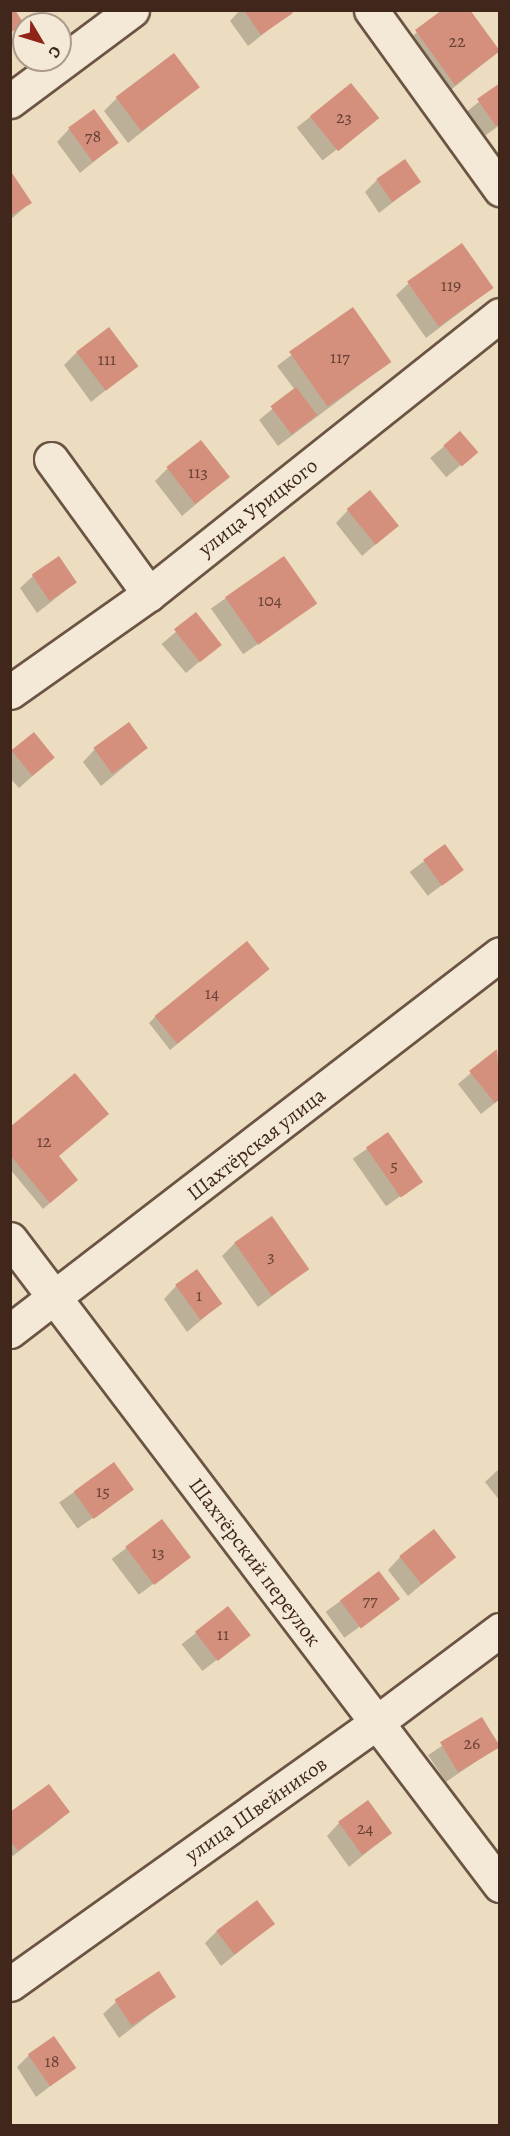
<!DOCTYPE html>
<meta charset="utf-8">
<style>
body{margin:0}
#map{position:relative;width:510px;height:2136px;overflow:hidden;background:#ecddc0;font-family:Alegreya,serif}
div>[style]{position:absolute}
[style*='--x']{left:calc(var(--x)*1px);top:calc(var(--y)*1px);width:calc(var(--w)*1px);rotate:calc(var(--a)*1deg)}
.shadow>*{inset:0;background:#0003;transform-origin:0 0}
.building>*{inset:0;background:#d58f7d;transform-origin:0 0}
.roads{filter:drop-shadow(2px 0 #6c5444) drop-shadow(-2px 0 #6c5444) drop-shadow(0 2px #6c5444) drop-shadow(0 -2px #6c5444)}
.minor>*{height:33px;margin:-16.5px;padding:0 16.5px;transform-origin:16.5px;border-radius:16.5px;background:#f3e9d6}
span{translate:-50% -50%;white-space:nowrap;text-align:center;line-height:1.15;-webkit-text-stroke:4.5px #f3e9d6;paint-order:stroke}
.number-label{font-size:18px;color:#664134}
.number-label span{-webkit-text-stroke-width:0}
.street-label{font-size:21px;color:#41271b}
.frame{position:absolute;inset:0;border:12px solid #41271b;pointer-events:none}
.north{position:absolute;left:12px;top:12px;width:60px;height:60px;box-sizing:border-box;background:#f3e9d6;border:2px solid #ac9b8b;border-radius:50%;rotate:128deg;font-size:16px;font-weight:700;line-height:24px;text-align:center;color:#41271b}
.north::after{content:'';display:block;margin:auto;width:21px;height:27px;background:#8f2418;clip-path:polygon(50% 0,100% 100%,50% 72%,0 100%)}
</style>
<div id="map">
<div class="shadow">
<i style="clip-path:polygon(240px 10px,290px 10px,291px 12px,248px 46px,230px 21px)"></i>
<i style="clip-path:polygon(444px 10px,498px 52px,442px 97px,403px 44px)"></i>
<i style="left:351px;top:85px;width:42px;height:69px;rotate:52deg"></i>
<i style="clip-path:polygon(500px 85px,500px 125px,483px 137px,465px 113px)"></i>
<i style="clip-path:polygon(198px 87px,128px 143px,104px 111px,117px 98px)"></i>
<i style="clip-path:polygon(69px 129px,117px 143px,80px 173px,57px 142px)"></i>
<i style="clip-path:polygon(10px 176px,30px 203px,10px 220px)"></i>
<i style="clip-path:polygon(377px 180px,419px 182px,379px 213px,365px 192px)"></i>
<i style="clip-path:polygon(409px 283px,492px 288px,426px 338px,396px 295px)"></i>
<i style="clip-path:polygon(352px 309px,390px 362px,278px 446px,259px 420px,295px 390px,277px 366px)"></i>
<i style="clip-path:polygon(77px 352px,136px 366px,91px 402px,64px 365px)"></i>
<i style="left:460px;top:433px;width:25px;height:39px;rotate:50deg"></i>
<i style="clip-path:polygon(168px 468px,228px 477px,182px 516px,155px 481px)"></i>
<i style="clip-path:polygon(348px 510px,397px 526px,362px 556px,336px 523px)"></i>
<i style="left:283px;top:558px;width:56px;height:88px;rotate:55deg"></i>
<i style="clip-path:polygon(33px 576px,75px 583px,37px 613px,20px 588px)"></i>
<i style="left:196px;top:615px;width:38px;height:45px;rotate:50deg"></i>
<i style="clip-path:polygon(33px 734px,53px 758px,19px 788px,10px 778px,10px 753px)"></i>
<i style="clip-path:polygon(147px 748px,101px 786px,83px 762px,95px 749px)"></i>
<i style="left:444px;top:846px;width:30px;height:43px;rotate:53deg"></i>
<i style="clip-path:polygon(261px 976px,170px 1050px,149px 1023px,155px 1017px)"></i>
<i style="clip-path:polygon(497px 1051px,500px 1099px,481px 1114px,458px 1084px)"></i>
<i style="clip-path:polygon(10px 1129px,57px 1156px,70px 1186px,43px 1209px,10px 1169px)"></i>
<i style="left:388px;top:1134px;width:58px;height:43px;rotate:55deg"></i>
<i style="clip-path:polygon(235px 1243px,307px 1269px,258px 1307px,222px 1256px)"></i>
<i style="clip-path:polygon(176px 1286px,220px 1304px,187px 1332px,164px 1299px)"></i>
<i style="left:114px;top:1464px;width:32px;height:67px;rotate:55deg"></i>
<i style="clip-path:polygon(500px 1468px,500px 1501px,485px 1482px)"></i>
<i style="left:162px;top:1521px;width:45px;height:63px;rotate:53deg"></i>
<i style="clip-path:polygon(400px 1557px,454px 1557px,408px 1596px,388px 1570px)"></i>
<i style="left:379px;top:1573px;width:32px;height:66px;rotate:54deg"></i>
<i style="left:228px;top:1608px;width:34px;height:59px;rotate:52deg"></i>
<i style="left:482px;top:1719px;width:32px;height:65px;rotate:56deg"></i>
<i style="clip-path:polygon(68px 1812px,55px 1824px,10px 1858px,10px 1814px)"></i>
<i style="clip-path:polygon(339px 1823px,390px 1833px,349px 1867px,327px 1836px)"></i>
<i style="clip-path:polygon(273px 1924px,221px 1966px,205px 1943px,217px 1931px)"></i>
<i style="clip-path:polygon(174px 1996px,119px 2038px,103px 2014px,116px 2002px)"></i>
<i style="clip-path:polygon(29px 2055px,74px 2068px,36px 2097px,17px 2067px)"></i>
</div>
<div class="building">
<i style="clip-path:polygon(10px 10px,15px 10px,24px 24px,10px 33px)"></i>
<i style="clip-path:polygon(244px 10px,291px 10px,293px 13px,261px 35px)"></i>
<i style="clip-path:polygon(442px 10px,470px 10px,500px 51px,455px 85px,415px 30px)"></i>
<i style="left:174px;top:53px;width:43px;height:73px;rotate:53deg"></i>
<i style="left:351px;top:83px;width:45px;height:53px;rotate:51deg"></i>
<i style="clip-path:polygon(500px 83px,500px 123px,496px 126px,477px 99px)"></i>
<i style="left:94px;top:109px;width:42px;height:32px;rotate:54deg"></i>
<i style="left:405px;top:159px;width:28px;height:35px;rotate:55deg"></i>
<i style="clip-path:polygon(12px 173px,32px 203px,10px 216px,10px 174px)"></i>
<i style="left:462px;top:243px;width:55px;height:67px;rotate:55deg"></i>
<i style="left:353px;top:307px;width:67px;height:78px;rotate:55deg"></i>
<i style="left:109px;top:327px;width:49px;height:41px;rotate:53deg"></i>
<i style="left:296px;top:387px;width:35px;height:32px;rotate:53deg"></i>
<i style="left:460px;top:431px;width:28px;height:22px;rotate:49deg"></i>
<i style="left:201px;top:440px;width:47px;height:44px;rotate:52deg"></i>
<i style="left:370px;top:490px;width:46px;height:30px;rotate:51deg"></i>
<i style="left:59px;top:556px;width:32px;height:33px;rotate:56deg"></i>
<i style="left:284px;top:556px;width:58px;height:72px;rotate:55deg"></i>
<i style="left:196px;top:612px;width:42px;height:28px;rotate:52deg"></i>
<i style="left:129px;top:722px;width:32px;height:44px;rotate:54deg"></i>
<i style="left:34px;top:732px;width:33px;height:29px;rotate:51deg"></i>
<i style="left:445px;top:844px;width:32px;height:27px;rotate:54deg"></i>
<i style="left:247px;top:941px;width:36px;height:119px;rotate:51deg"></i>
<i style="clip-path:polygon(497px 1049px,500px 1099px,495px 1103px,469px 1071px)"></i>
<i style="clip-path:polygon(75px 1073px,109px 1114px,59px 1156px,78px 1180px,50px 1203px,10px 1155px,10px 1127px)"></i>
<i style="left:388px;top:1132px;width:61px;height:27px;rotate:55deg"></i>
<i style="left:272px;top:1216px;width:65px;height:46px;rotate:55deg"></i>
<i style="left:197px;top:1269px;width:43px;height:27px;rotate:54deg"></i>
<i style="left:114px;top:1462px;width:34px;height:50px;rotate:54deg"></i>
<i style="left:162px;top:1519px;width:48px;height:46px;rotate:53deg"></i>
<i style="left:434px;top:1529px;width:36px;height:44px;rotate:52deg"></i>
<i style="left:379px;top:1571px;width:35px;height:49px;rotate:53deg"></i>
<i style="left:228px;top:1606px;width:37px;height:42px;rotate:52deg"></i>
<i style="left:482px;top:1717px;width:35px;height:49px;rotate:59deg"></i>
<i style="clip-path:polygon(49px 1784px,70px 1812px,18px 1851px,10px 1840px,10px 1812px)"></i>
<i style="left:368px;top:1800px;width:41px;height:37px;rotate:54deg"></i>
<i style="left:257px;top:1900px;width:30px;height:51px;rotate:53deg"></i>
<i style="left:159px;top:1971px;width:31px;height:53px;rotate:57deg"></i>
<i style="left:54px;top:2036px;width:39px;height:32px;rotate:55deg"></i>
</div>
<div class="roads">
<div class="minor">
<i style="--x:371;--y:10;--w:221;--a:54.2"></i>
<i style="--x:10;--y:101;--w:152;--a:-36.7"></i>
<i style="--x:51;--y:459;--w:167;--a:54"></i>
<i style="--x:10;--y:692;--w:170;--a:-35.2"></i>
<i style="--x:149;--y:594;--w:448;--a:-38.5"></i>
<i style="--x:10;--y:1239;--w:811;--a:52.82"></i>
<i style="--x:10;--y:1331;--w:618;--a:-37.57"></i>
<i style="--x:10;--y:1984;--w:451;--a:-35.5"></i>
<i style="--x:377;--y:1722;--w:154;--a:-36.8"></i>
</div>
</div>
<div class="number-label">
<span style="left:457px;top:41px">22</span>
<span style="left:344px;top:117px">23</span>
<span style="left:93px;top:136px">78</span>
<span style="left:451px;top:285px">119</span>
<span style="left:340px;top:357px">117</span>
<span style="left:107px;top:359px">111</span>
<span style="left:198px;top:472px">113</span>
<span style="left:270px;top:600px">104</span>
<span style="left:212px;top:993px">14</span>
<span style="left:44px;top:1141px">12</span>
<span style="left:394px;top:1165px">5</span>
<span style="left:271px;top:1256px">3</span>
<span style="left:199px;top:1295px">1</span>
<span style="left:103px;top:1491px">15</span>
<span style="left:158px;top:1552px">13</span>
<span style="left:370px;top:1600px">77</span>
<span style="left:223px;top:1634px">11</span>
<span style="left:472px;top:1743px">26</span>
<span style="left:365px;top:1828px">24</span>
<span style="left:52px;top:2061px">18</span>
</div>
<div class="street-label">
<span style="left:258px;top:507px;rotate:-38deg">улица Урицкого</span>
<span style="left:256px;top:1144px;rotate:-38deg">Шахтёрская улица</span>
<span style="left:255px;top:1562px;rotate:53deg">Шахтёрский переулок</span>
<span style="left:256px;top:1809px;rotate:-35deg">улица Швейников</span>
</div>
<div class="frame"></div>
<div class="north">С</div>
</div>
